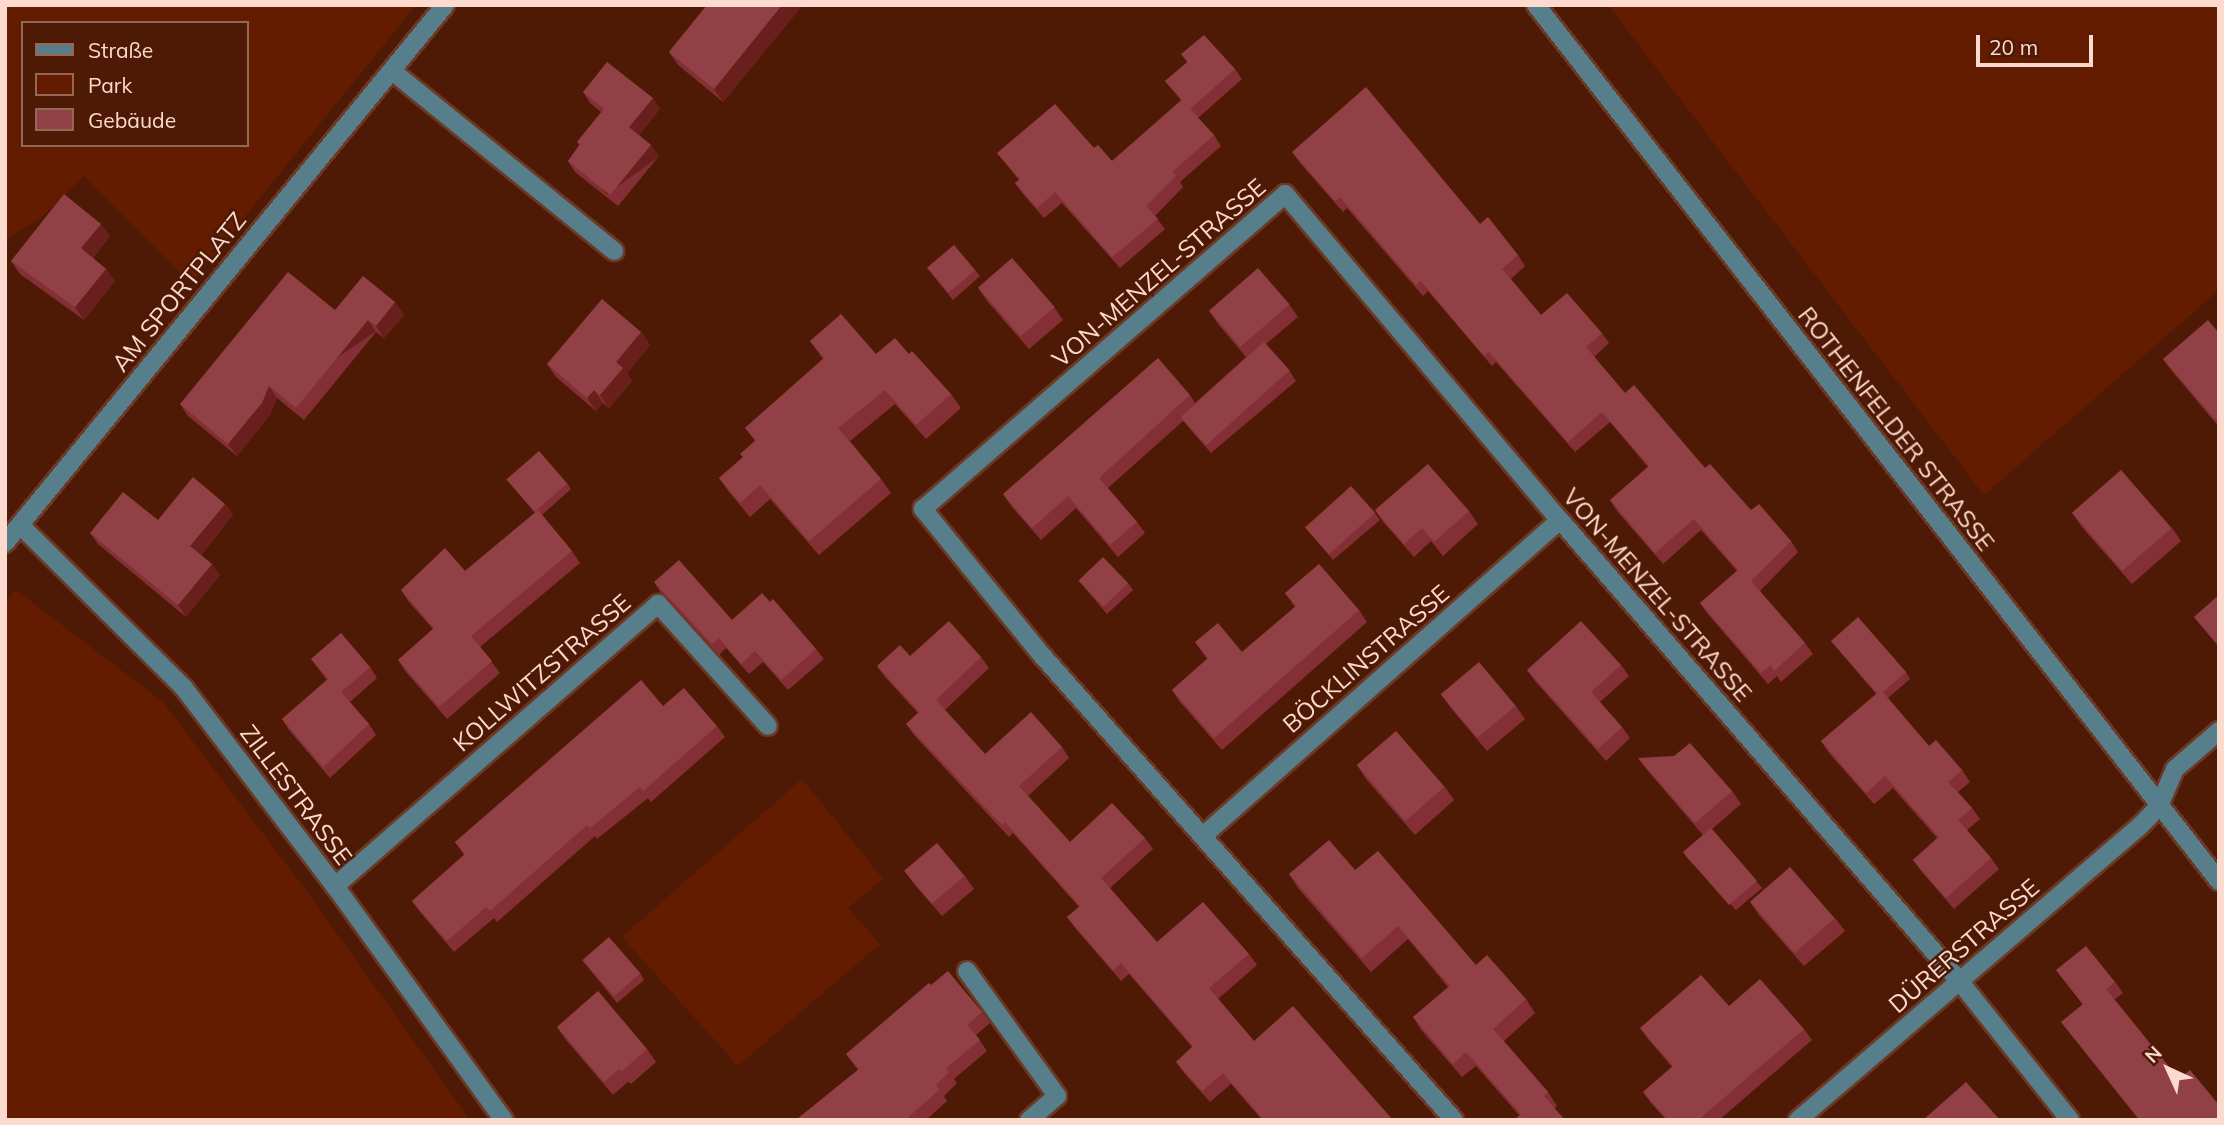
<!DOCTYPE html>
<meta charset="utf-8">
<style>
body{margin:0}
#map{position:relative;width:2224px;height:1125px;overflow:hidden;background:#4f1a05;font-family:Mulish,sans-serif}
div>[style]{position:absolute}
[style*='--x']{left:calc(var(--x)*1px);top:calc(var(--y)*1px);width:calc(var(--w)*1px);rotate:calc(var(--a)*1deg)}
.green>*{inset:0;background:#631c00}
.roads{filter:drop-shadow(2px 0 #6b3925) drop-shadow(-2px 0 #6b3925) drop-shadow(0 2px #6b3925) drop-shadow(0 -2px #6b3925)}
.minor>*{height:18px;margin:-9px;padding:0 9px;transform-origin:9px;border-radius:9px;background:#567e8b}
.wall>*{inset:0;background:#842f35}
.shaded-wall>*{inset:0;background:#691f1b;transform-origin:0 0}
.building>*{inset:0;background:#914146;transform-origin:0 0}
span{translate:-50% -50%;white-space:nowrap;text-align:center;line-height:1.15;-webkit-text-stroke:5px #4f1a05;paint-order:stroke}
.street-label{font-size:24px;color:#fddace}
.frame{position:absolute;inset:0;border:7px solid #fddace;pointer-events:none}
.legend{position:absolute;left:21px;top:21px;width:228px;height:126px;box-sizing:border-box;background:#4f1a05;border:2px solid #956755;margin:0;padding:9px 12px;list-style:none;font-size:21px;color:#fddace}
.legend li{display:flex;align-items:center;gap:14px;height:35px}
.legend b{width:35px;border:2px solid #956755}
.north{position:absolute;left:2133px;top:1034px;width:70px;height:70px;-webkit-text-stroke:5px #4f1a05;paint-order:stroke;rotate:315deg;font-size:19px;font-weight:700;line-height:28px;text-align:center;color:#fddace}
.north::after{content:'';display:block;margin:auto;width:24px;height:32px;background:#fddace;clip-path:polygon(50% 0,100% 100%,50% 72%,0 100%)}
.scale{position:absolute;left:1976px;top:35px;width:117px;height:32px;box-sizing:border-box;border:4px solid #fddace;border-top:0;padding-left:9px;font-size:21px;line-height:24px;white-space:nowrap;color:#fddace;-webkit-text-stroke:5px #4f1a05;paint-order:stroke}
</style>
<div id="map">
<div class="green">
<i style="clip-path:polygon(evenodd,5px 5px,416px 5px,191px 283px,84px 176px,40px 219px,5px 239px,5px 5px,23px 23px,247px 23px,247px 145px,23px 145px,23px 23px)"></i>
<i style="clip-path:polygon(1608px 5px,2219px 5px,2219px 290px,1984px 495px)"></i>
<i style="clip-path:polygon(16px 590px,163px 702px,305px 889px,470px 1120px,5px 1120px,5px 602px)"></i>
<i style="clip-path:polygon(802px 779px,883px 879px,848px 908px,880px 944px,738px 1066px,622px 937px)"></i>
</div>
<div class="roads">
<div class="minor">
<i style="--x:1536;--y:5;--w:1111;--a:52.06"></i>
<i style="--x:392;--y:71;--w:286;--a:39"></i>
<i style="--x:20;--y:525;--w:231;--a:44.8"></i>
<i style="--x:184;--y:688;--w:249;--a:52.7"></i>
<i style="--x:335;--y:886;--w:289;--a:54.2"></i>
<i style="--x:5;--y:543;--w:695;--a:-50.72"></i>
<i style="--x:1204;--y:835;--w:475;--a:-41.5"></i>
<i style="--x:335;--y:886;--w:429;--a:-41.1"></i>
<i style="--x:658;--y:604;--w:164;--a:48"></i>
<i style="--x:967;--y:971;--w:154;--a:54.2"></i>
<i style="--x:1057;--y:1096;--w:37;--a:139"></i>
<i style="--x:1454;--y:1120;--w:624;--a:-131.56"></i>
<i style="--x:1040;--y:653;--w:186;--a:-129.1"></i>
<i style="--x:923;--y:509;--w:480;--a:-41"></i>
<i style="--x:1285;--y:194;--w:426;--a:49.9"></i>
<i style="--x:1560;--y:520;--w:613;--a:49.1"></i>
<i style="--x:1961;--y:983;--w:175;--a:51.5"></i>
<i style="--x:1798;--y:1120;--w:450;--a:-40.7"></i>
<i style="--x:2139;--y:827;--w:29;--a:-46"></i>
<i style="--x:2159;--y:806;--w:40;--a:-66.6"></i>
<i style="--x:2175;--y:769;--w:58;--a:-40.8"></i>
</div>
</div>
<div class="wall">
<i style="clip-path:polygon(707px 5px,800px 5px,801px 7px,723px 102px,678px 65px,669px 52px)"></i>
<i style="clip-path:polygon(1181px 54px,1235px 69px,1242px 79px,1198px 118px,1214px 135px,1221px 146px,1180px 182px,1183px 187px,1155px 216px,1165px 229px,1120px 268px,1062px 203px,1044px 218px,1023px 194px,1015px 183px,1019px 180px,997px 153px,1094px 148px,1112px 161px,1181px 100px,1165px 81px,1187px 62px)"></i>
<i style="clip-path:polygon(583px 92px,653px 98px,660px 109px,639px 135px,651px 145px,659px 156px,618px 206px,575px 172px,568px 161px,580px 145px,577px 142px,601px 112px,590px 103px)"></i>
<i style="clip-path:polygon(1292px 152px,1480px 224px,1518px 255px,1525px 266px,1511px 279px,1541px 315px,1602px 333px,1609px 343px,1594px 357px,1625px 393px,1751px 510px,1791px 541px,1798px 552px,1760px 591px,1805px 643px,1813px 654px,1781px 682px,1777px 676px,1768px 684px,1707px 613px,1700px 603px,1737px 571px,1701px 530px,1663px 564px,1617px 511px,1610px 500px,1648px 467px,1610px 422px,1575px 452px,1496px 362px,1492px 366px,1428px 291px,1423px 296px,1347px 208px,1343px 212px,1300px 163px)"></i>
<i style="clip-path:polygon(101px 224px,110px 236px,93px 258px,106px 269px,115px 281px,84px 320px,20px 274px,11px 261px)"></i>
<i style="clip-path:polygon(927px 268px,975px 270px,980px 276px,953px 300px)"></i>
<i style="clip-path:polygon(978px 288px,1054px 307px,1063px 320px,1029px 349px,987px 301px)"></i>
<i style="clip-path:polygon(395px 302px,404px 315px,384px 338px,376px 332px,304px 420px,277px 398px,270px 415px,237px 456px,188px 416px,180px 404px,335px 310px)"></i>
<i style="clip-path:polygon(1289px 304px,1298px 317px,1266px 344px,1289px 370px,1296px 381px,1211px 453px,1183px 421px,1108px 488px,1137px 522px,1145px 533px,1118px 557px,1076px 508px,1041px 540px,1011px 506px,1003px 494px,1190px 395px,1195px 403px,1246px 357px,1218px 324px,1209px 311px)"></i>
<i style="clip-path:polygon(641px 332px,650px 345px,627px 373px,632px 381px,609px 408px,603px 403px,596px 411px,556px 377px,547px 364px)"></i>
<i style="clip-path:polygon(2219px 333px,2219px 427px,2171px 370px,2163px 359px)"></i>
<i style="clip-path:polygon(810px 341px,876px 354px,909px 354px,951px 394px,961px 408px,926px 439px,895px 404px,850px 441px,881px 479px,891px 493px,819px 555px,770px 499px,750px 517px,729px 492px,719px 478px,743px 458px,755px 441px,745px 428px,823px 359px)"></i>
<i style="clip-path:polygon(506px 479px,567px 483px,571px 489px,542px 515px,572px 551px,580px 563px,480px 647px,500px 673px,447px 719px,406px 672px,398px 660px,433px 629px,409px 602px,401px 590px,465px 571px,535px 513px)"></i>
<i style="clip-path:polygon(225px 504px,233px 515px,201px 555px,220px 575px,186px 617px,98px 544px,90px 533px,158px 520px)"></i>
<i style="clip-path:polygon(1375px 510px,1469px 511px,1478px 524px,1443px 556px,1431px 541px,1414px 557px,1384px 523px)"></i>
<i style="clip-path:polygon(1375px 513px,1380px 520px,1333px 560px,1305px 527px)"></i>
<i style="clip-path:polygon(2072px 513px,2172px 528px,2181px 541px,2132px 584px,2081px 526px)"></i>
<i style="clip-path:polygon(1078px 580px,1128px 583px,1133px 590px,1107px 614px)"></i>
<i style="clip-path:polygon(654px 582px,732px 620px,816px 649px,824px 659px,788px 690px,763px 662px,749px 674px,726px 648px,719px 655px,661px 593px)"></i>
<i style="clip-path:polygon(1285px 593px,1359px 610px,1367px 622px,1222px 750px,1180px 702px,1172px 690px,1207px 659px,1195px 642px,1242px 652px,1295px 607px)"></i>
<i style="clip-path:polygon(2219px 595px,2219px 647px,2194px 617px)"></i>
<i style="clip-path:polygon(1831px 641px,1906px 672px,1910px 679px,1888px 698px,1929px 746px,1962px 770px,1970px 782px,1958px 792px,1972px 808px,1980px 819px,1967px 830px,1991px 858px,1999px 869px,1954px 909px,1921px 871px,1913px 860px,1937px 838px,1893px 788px,1874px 804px,1829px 753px,1821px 741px,1876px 694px)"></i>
<i style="clip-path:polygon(910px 656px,981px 657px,989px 668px,945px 710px,985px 754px,1062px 747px,1069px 758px,1028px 796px,1070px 842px,1145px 838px,1153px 849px,1110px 888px,1157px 942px,1249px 954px,1257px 965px,1218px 999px,1254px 1041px,1393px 1120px,1262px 1120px,1231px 1084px,1210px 1102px,1184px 1073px,1176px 1062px,1192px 1047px,1129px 974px,1121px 981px,1075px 928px,1067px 917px,1079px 907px,1013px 833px,1009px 837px,914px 735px,906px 724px,918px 713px,885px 677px,877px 666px)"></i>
<i style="clip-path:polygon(311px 659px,370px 667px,377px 678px,350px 702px,369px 724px,376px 735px,330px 778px,289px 730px,282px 719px,327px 680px)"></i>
<i style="clip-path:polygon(1621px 665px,1629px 676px,1600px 702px,1622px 727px,1630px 738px,1606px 761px,1535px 681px,1527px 670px)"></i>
<i style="clip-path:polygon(1441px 694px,1516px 706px,1525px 719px,1487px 751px,1450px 707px)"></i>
<i style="clip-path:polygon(663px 706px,717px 726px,725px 737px,651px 802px,648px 798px,597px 839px,595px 836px,497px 922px,494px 918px,454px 952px,420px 912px,412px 901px,464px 855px,455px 842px)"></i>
<i style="clip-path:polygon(1638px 758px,1732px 791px,1741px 804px,1712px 829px,1762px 888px,1736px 910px,1688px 859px,1683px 852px,1703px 835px,1647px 770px)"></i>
<i style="clip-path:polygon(1357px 765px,1445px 787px,1454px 800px,1415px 835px,1366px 779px)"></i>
<i style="clip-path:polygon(1355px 870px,1476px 965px,1526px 999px,1535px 1013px,1504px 1041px,1548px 1092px,1557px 1106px,1555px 1108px,1519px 1115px,1476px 1066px,1462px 1077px,1422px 1031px,1413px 1017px,1448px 987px,1408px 939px,1371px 972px,1298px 888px,1289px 874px)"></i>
<i style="clip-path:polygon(905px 871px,965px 876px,974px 889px,942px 916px,914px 884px)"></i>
<i style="clip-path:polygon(1750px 902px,1835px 918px,1845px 931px,1804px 966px,1759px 915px)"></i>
<i style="clip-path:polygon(582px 960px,640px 973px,644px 980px,617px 1003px)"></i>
<i style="clip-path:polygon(2056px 970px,2115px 982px,2123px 993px,2114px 1000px,2179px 1079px,2219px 1120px,2139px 1120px,2061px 1022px,2083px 1005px)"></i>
<i style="clip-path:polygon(931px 985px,982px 1012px,990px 1023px,976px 1035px,987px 1051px,954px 1079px,957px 1083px,944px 1096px,947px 1101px,926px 1120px,796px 1120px,858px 1070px,846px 1054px)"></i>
<i style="clip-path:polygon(1729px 1006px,1804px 1029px,1812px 1040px,1719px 1120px,1666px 1120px,1651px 1103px,1643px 1092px,1672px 1067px,1648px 1039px,1640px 1028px)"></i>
<i style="clip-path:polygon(557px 1027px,647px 1049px,656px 1062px,631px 1084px,628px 1082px,613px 1095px,566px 1040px)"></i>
</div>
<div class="shaded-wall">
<i style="clip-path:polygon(782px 5px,800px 5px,801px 7px,723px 102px,714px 89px)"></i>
<i style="clip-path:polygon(653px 98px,660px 109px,637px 138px,629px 127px)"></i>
<i style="left:651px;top:145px;width:14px;height:65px;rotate:54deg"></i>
<i style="clip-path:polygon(101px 224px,110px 236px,90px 261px,81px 248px)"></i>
<i style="clip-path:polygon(106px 269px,115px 281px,84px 320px,75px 307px)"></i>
<i style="clip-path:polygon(395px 302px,404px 315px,384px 338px,376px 326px)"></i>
<i style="left:368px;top:320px;width:14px;height:114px;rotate:56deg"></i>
<i style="clip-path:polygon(641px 332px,650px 345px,627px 373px,632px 381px,609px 408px,600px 395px,616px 362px)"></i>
<i style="clip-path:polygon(269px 386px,277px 398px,270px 415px,237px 456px,228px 444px)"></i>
<i style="clip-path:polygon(594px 390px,603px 403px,596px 411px,587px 398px)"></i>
<i style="clip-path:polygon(225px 504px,233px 515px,198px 558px,190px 546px)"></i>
<i style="clip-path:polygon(212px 564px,220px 575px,186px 617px,178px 605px)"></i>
</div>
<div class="building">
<i style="clip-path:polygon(707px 5px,782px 5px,714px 89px,669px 52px)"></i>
<i style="clip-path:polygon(1204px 35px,1235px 69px,1190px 109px,1165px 81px,1188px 62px,1181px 54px)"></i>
<i style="clip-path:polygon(607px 62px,653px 98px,629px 127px,651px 145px,610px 195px,568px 161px,580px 144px,577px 142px,604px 109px,583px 92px)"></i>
<i style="clip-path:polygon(1366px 87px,1480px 224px,1488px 217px,1518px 255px,1502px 269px,1541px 315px,1567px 293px,1602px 333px,1586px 347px,1625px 393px,1634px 385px,1705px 468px,1710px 464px,1751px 510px,1759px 504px,1791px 541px,1751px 581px,1805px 643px,1774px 671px,1771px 665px,1761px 673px,1700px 603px,1738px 570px,1694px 519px,1655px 553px,1610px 500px,1649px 466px,1602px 412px,1568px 442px,1489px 352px,1484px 356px,1421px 281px,1416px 285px,1340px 197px,1335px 201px,1292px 152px)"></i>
<i style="clip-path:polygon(1182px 100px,1214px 135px,1172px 172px,1176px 176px,1146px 206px,1158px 219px,1112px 257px,1055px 192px,1037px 208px,1015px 183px,1020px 179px,997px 153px,1055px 104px,1094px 148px,1098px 145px,1112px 161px)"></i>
<i style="clip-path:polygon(64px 194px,101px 224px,81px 248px,106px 269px,75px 307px,11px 261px)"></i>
<i style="left:954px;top:245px;width:33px;height:35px;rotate:50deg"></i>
<i style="left:1012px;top:258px;width:65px;height:45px;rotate:49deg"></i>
<i style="left:1258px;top:268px;width:48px;height:65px;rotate:49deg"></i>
<i style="clip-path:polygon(288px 272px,335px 310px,363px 276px,395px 302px,376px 326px,368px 320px,296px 408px,269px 386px,262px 403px,228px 444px,180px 404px)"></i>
<i style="clip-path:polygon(602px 299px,641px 332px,616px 362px,623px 368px,600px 395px,594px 390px,587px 398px,547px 364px)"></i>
<i style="clip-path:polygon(841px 314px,876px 354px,895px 338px,909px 354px,912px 351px,951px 394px,916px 425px,885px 390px,838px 428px,881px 479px,809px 541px,760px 485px,740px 503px,719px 478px,743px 457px,740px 454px,756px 440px,745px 428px,824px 358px,810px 341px)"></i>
<i style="clip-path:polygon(2208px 320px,2219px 333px,2219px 424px,2163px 359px)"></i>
<i style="left:1264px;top:342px;width:38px;height:112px;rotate:48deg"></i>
<i style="clip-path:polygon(1158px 358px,1190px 395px,1099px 478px,1137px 522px,1110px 545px,1068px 496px,1032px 528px,1003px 494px)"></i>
<i style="left:539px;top:451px;width:43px;height:43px;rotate:49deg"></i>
<i style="clip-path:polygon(1428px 464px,1469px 511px,1434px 542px,1422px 528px,1404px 544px,1375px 510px)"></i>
<i style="left:2121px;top:470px;width:77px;height:65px;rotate:49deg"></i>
<i style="clip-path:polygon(193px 477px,225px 504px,190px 546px,212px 564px,178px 605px,90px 533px,123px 492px,158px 520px)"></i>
<i style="left:1351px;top:486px;width:36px;height:62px;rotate:48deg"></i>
<i style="clip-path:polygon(538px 510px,572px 551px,471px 636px,492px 661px,439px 707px,398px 660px,434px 628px,401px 590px,445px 548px,465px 571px)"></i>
<i style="left:1103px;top:557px;width:36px;height:34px;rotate:46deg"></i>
<i style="clip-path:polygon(679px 560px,732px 620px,762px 593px,770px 602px,773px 599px,816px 649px,781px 680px,755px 651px,741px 664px,719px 638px,712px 644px,654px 582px)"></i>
<i style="clip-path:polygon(1319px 564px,1359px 610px,1214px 738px,1172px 690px,1208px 658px,1195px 642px,1218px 623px,1242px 652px,1296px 606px,1285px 593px)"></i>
<i style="clip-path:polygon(2219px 595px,2219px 640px,2216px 643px,2194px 617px)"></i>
<i style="clip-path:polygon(1858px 617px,1906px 672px,1883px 692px,1881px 690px,1877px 693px,1831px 641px)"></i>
<i style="clip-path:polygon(949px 621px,981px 657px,936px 700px,985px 754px,1031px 712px,1062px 747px,1019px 786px,1070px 842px,1112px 803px,1145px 838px,1101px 878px,1157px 942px,1203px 902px,1249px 954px,1209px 988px,1254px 1041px,1293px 1006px,1393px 1120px,1264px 1120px,1223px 1073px,1202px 1091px,1176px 1062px,1193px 1046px,1121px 963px,1113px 970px,1067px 917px,1080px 906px,1005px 822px,1002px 825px,906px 724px,919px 712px,877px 666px,900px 645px,910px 656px)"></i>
<i style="clip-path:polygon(1581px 621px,1621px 665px,1591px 692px,1622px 727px,1598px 749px,1527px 670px)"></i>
<i style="clip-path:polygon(341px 633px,370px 667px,341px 692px,369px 724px,323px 767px,282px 719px,328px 679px,311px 659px)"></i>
<i style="left:1479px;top:662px;width:57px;height:50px;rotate:50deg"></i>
<i style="clip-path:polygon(641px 680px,663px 706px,684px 688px,717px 726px,643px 791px,640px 787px,590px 828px,587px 825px,490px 911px,486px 907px,447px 941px,412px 901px,465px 854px,455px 842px)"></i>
<i style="clip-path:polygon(1881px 690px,1929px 746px,1936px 740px,1962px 770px,1948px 782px,1972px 808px,1958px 820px,1991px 858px,1946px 898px,1913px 860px,1939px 837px,1885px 776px,1866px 793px,1821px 741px)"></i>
<i style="left:1396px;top:731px;width:74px;height:52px;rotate:49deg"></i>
<i style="clip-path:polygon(1690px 743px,1732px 791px,1695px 823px,1638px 758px,1674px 756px)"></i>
<i style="left:1711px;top:828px;width:70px;height:37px;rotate:49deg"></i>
<i style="clip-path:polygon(1329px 840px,1355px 870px,1378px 851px,1476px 965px,1487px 955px,1526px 999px,1493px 1029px,1548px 1092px,1544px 1096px,1565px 1120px,1514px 1120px,1521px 1114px,1466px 1052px,1453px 1064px,1413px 1017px,1450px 986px,1398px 926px,1362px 958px,1289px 874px)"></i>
<i style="left:937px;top:843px;width:43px;height:43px;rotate:50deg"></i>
<i style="left:1790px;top:867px;width:68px;height:53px;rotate:49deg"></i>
<i style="left:609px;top:937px;width:48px;height:35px;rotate:49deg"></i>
<i style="clip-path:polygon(2086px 946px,2115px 982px,2106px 989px,2179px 1079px,2190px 1070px,2219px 1105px,2219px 1120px,2140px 1120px,2061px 1022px,2083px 1004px,2056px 970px)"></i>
<i style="clip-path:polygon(948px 971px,982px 1012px,967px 1025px,980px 1040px,946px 1068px,949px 1072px,936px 1085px,939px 1090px,905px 1120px,796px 1120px,859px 1069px,846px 1054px,929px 983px,931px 985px)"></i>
<i style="clip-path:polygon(1701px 975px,1729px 1006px,1760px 979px,1804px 1029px,1698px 1120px,1668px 1120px,1643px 1092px,1673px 1066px,1640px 1028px)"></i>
<i style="clip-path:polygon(598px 991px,647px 1049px,622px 1071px,619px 1069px,604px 1082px,557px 1027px)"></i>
<i style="clip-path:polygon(1966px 1082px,2000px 1120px,1923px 1120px)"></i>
</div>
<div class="street-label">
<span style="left:1159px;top:273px;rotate:-41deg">VON-MENZEL-STRASSE</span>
<span style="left:179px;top:292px;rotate:-51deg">AM SPORTPLATZ</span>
<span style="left:1896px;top:429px;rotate:52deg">ROTHENFELDER STRASSE</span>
<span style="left:1657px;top:595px;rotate:49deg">VON-MENZEL-STRASSE</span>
<span style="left:1366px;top:659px;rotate:-41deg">BÖCKLINSTRASSE</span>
<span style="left:542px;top:673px;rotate:-41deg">KOLLWITZSTRASSE</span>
<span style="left:296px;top:795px;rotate:53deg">ZILLESTRASSE</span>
<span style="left:1964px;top:946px;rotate:-41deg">DÜRERSTRASSE</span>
</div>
<div class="frame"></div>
<ul class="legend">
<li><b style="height:9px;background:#567e8b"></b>Straße</li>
<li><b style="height:19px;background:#631c00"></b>Park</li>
<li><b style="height:19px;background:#914146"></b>Gebäude</li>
</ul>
<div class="north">N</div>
<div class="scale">20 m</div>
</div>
